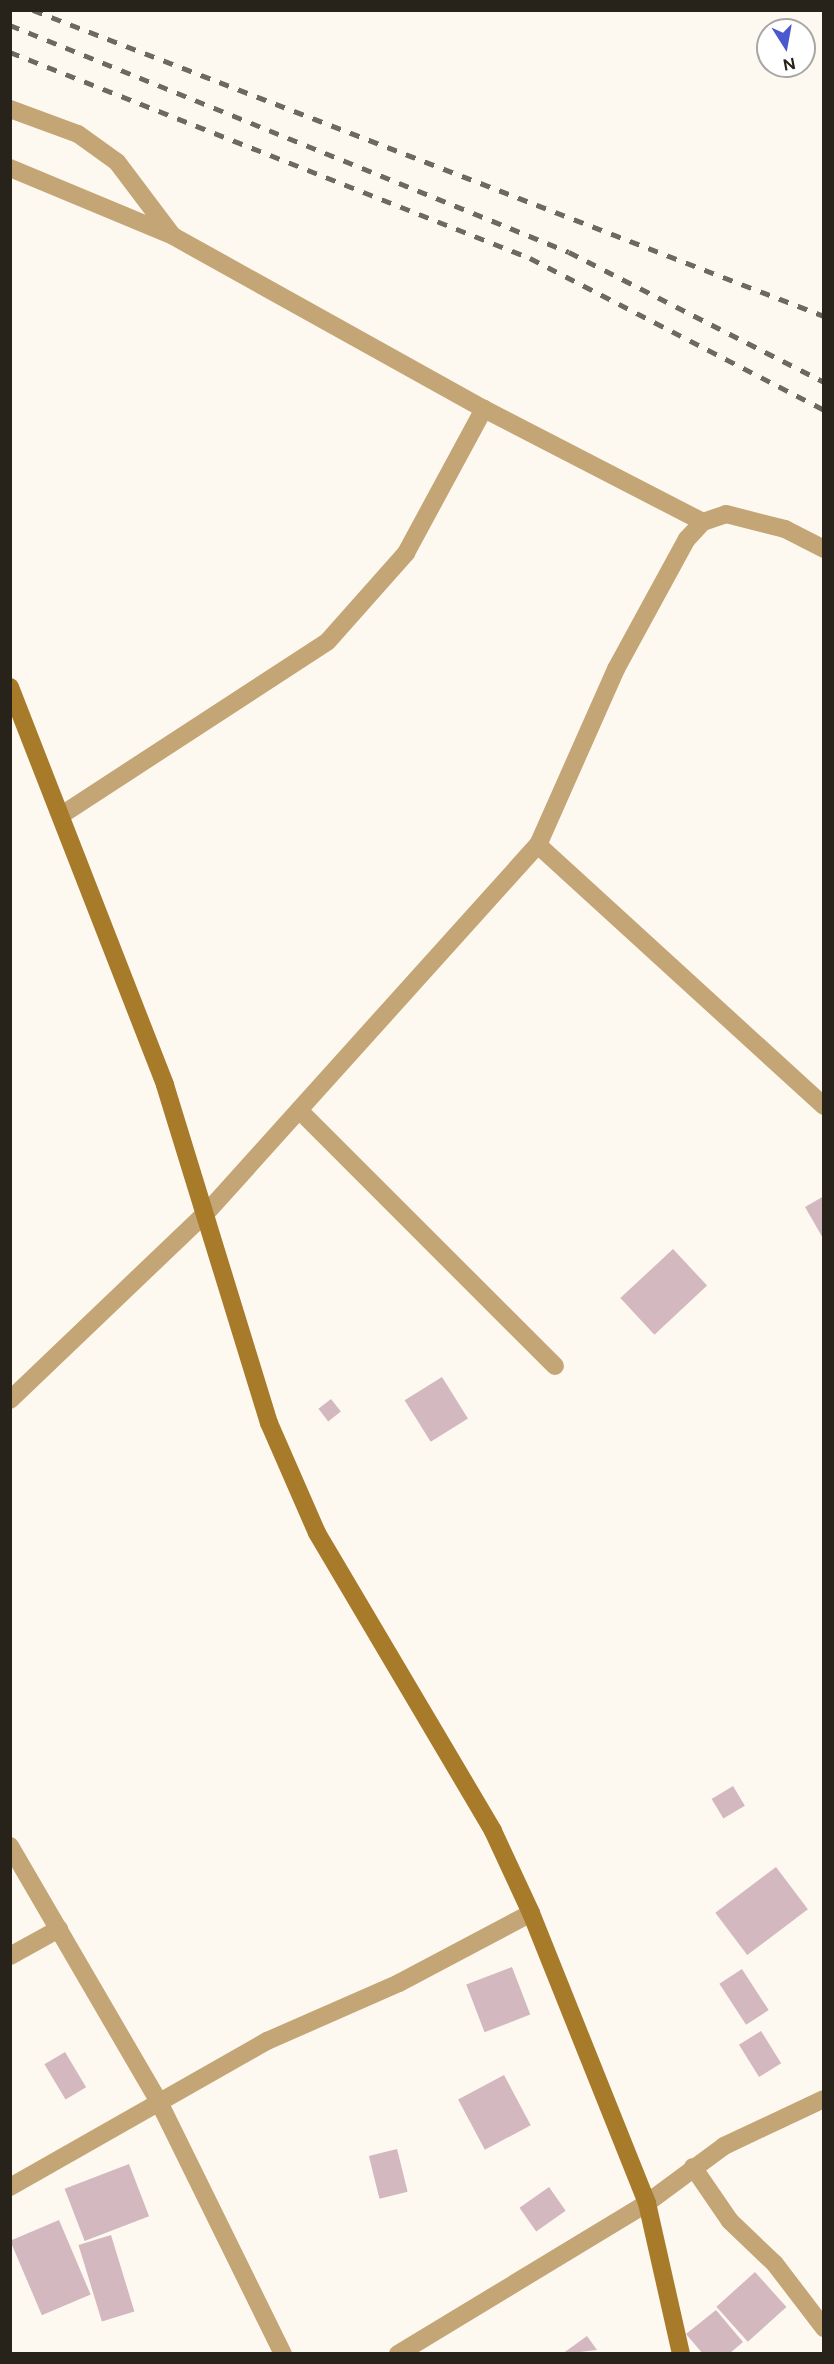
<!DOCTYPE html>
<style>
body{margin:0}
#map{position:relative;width:834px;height:2364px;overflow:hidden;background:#fef9f0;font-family:Figtree,sans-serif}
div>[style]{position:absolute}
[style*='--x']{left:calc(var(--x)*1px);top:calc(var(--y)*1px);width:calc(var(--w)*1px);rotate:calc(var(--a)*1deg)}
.building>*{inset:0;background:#d3b8c0;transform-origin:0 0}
.street>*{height:18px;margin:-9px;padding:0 9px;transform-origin:9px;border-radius:9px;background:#c4a576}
.secondary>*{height:18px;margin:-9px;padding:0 9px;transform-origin:9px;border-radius:9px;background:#a87b2b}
.rail>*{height:4.5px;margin-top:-2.25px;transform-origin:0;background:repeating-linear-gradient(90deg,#6d6860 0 10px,transparent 0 20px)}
span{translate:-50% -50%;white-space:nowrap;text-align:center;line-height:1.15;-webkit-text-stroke:5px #fff;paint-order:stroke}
.frame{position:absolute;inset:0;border:12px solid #27221a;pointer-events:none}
.north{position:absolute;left:756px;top:18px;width:60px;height:60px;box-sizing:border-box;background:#fff;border:2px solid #a9a7a3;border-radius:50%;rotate:169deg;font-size:16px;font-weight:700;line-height:24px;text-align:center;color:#27221a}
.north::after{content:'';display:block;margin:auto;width:21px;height:27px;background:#4c59ce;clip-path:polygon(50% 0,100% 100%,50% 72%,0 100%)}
</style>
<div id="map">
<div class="building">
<i style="clip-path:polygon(824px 1196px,824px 1240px,805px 1207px)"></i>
<i style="left:673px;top:1249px;width:50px;height:72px;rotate:47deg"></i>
<i style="left:442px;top:1377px;width:49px;height:44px;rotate:58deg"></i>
<i style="left:331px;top:1399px;width:16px;height:16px;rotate:52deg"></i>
<i style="left:733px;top:1786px;width:23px;height:25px;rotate:59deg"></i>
<i style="left:776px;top:1867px;width:53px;height:76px;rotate:53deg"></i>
<i style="left:512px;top:1967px;width:51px;height:49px;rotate:69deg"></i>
<i style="left:742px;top:1969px;width:49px;height:27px;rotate:57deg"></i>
<i style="left:761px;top:2031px;width:38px;height:26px;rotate:58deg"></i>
<i style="left:65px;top:2052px;width:41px;height:24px;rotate:59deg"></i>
<i style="left:504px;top:2075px;width:57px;height:52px;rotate:62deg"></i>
<i style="left:397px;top:2149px;width:44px;height:29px;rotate:76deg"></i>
<i style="left:129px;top:2164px;width:56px;height:69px;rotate:69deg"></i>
<i style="left:549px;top:2187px;width:29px;height:36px;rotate:55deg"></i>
<i style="left:59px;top:2220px;width:81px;height:53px;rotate:67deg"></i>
<i style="left:111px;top:2235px;width:80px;height:34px;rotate:73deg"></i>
<i style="left:755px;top:2272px;width:47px;height:52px;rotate:48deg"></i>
<i style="clip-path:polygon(716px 2310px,743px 2342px,729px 2354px,703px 2354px,686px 2334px)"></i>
<i style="clip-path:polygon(587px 2336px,597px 2350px,562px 2354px)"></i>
</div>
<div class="street">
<i style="--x:10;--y:109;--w:72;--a:20.2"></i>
<i style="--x:78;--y:134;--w:48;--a:35.7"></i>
<i style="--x:117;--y:162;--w:91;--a:53"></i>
<i style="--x:10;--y:168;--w:177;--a:22.6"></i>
<i style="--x:173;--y:236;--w:356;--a:29.1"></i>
<i style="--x:484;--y:409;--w:246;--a:27.3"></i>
<i style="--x:63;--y:814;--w:316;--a:-33.1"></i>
<i style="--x:328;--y:641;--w:118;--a:-48.4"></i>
<i style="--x:406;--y:553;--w:164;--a:-61.6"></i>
<i style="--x:538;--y:845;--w:387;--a:42.4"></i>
<i style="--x:299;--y:1110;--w:362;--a:45"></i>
<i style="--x:10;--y:1400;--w:274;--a:-43.7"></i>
<i style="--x:208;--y:1211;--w:493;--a:-48"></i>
<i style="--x:538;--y:845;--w:193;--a:-66.1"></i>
<i style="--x:616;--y:669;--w:148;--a:-61.4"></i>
<i style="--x:687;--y:539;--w:23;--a:-47"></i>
<i style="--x:703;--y:522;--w:24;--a:-19"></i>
<i style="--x:726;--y:514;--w:61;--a:14.3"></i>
<i style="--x:785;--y:529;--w:44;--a:27.1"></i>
<i style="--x:10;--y:1846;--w:296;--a:59.8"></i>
<i style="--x:159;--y:2102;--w:281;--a:63.8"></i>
<i style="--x:10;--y:1956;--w:56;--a:-28.9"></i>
<i style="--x:693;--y:2167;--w:65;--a:55.6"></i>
<i style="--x:730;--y:2221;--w:62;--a:43.7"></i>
<i style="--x:775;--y:2264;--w:81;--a:52.6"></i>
<i style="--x:10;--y:2187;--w:296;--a:-29.6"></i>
<i style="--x:267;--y:2041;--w:144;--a:-23.7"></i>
<i style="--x:399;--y:1983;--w:149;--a:-27.9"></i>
<i style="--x:398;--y:2354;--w:291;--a:-31.2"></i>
<i style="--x:647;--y:2203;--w:96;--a:-36.5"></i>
<i style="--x:724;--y:2146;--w:110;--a:-25.2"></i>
</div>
<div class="secondary">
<i style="--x:10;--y:687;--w:427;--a:68.7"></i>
<i style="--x:165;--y:1085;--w:354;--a:72.9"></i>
<i style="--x:269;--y:1423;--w:120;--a:66.4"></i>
<i style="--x:317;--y:1533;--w:346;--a:59.4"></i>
<i style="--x:493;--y:1831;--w:90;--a:65.1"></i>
<i style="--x:531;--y:1913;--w:312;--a:68.2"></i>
<i style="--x:647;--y:2203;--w:155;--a:77.3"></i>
</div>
<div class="rail">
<i style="--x:33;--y:10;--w:848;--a:21.15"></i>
<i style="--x:10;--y:25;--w:603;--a:22.1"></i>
<i style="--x:569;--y:252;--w:286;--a:27"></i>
<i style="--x:10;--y:52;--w:559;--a:21.61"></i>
<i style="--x:530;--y:258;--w:331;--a:27.3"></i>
</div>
<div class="frame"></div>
<div class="north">N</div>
</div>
